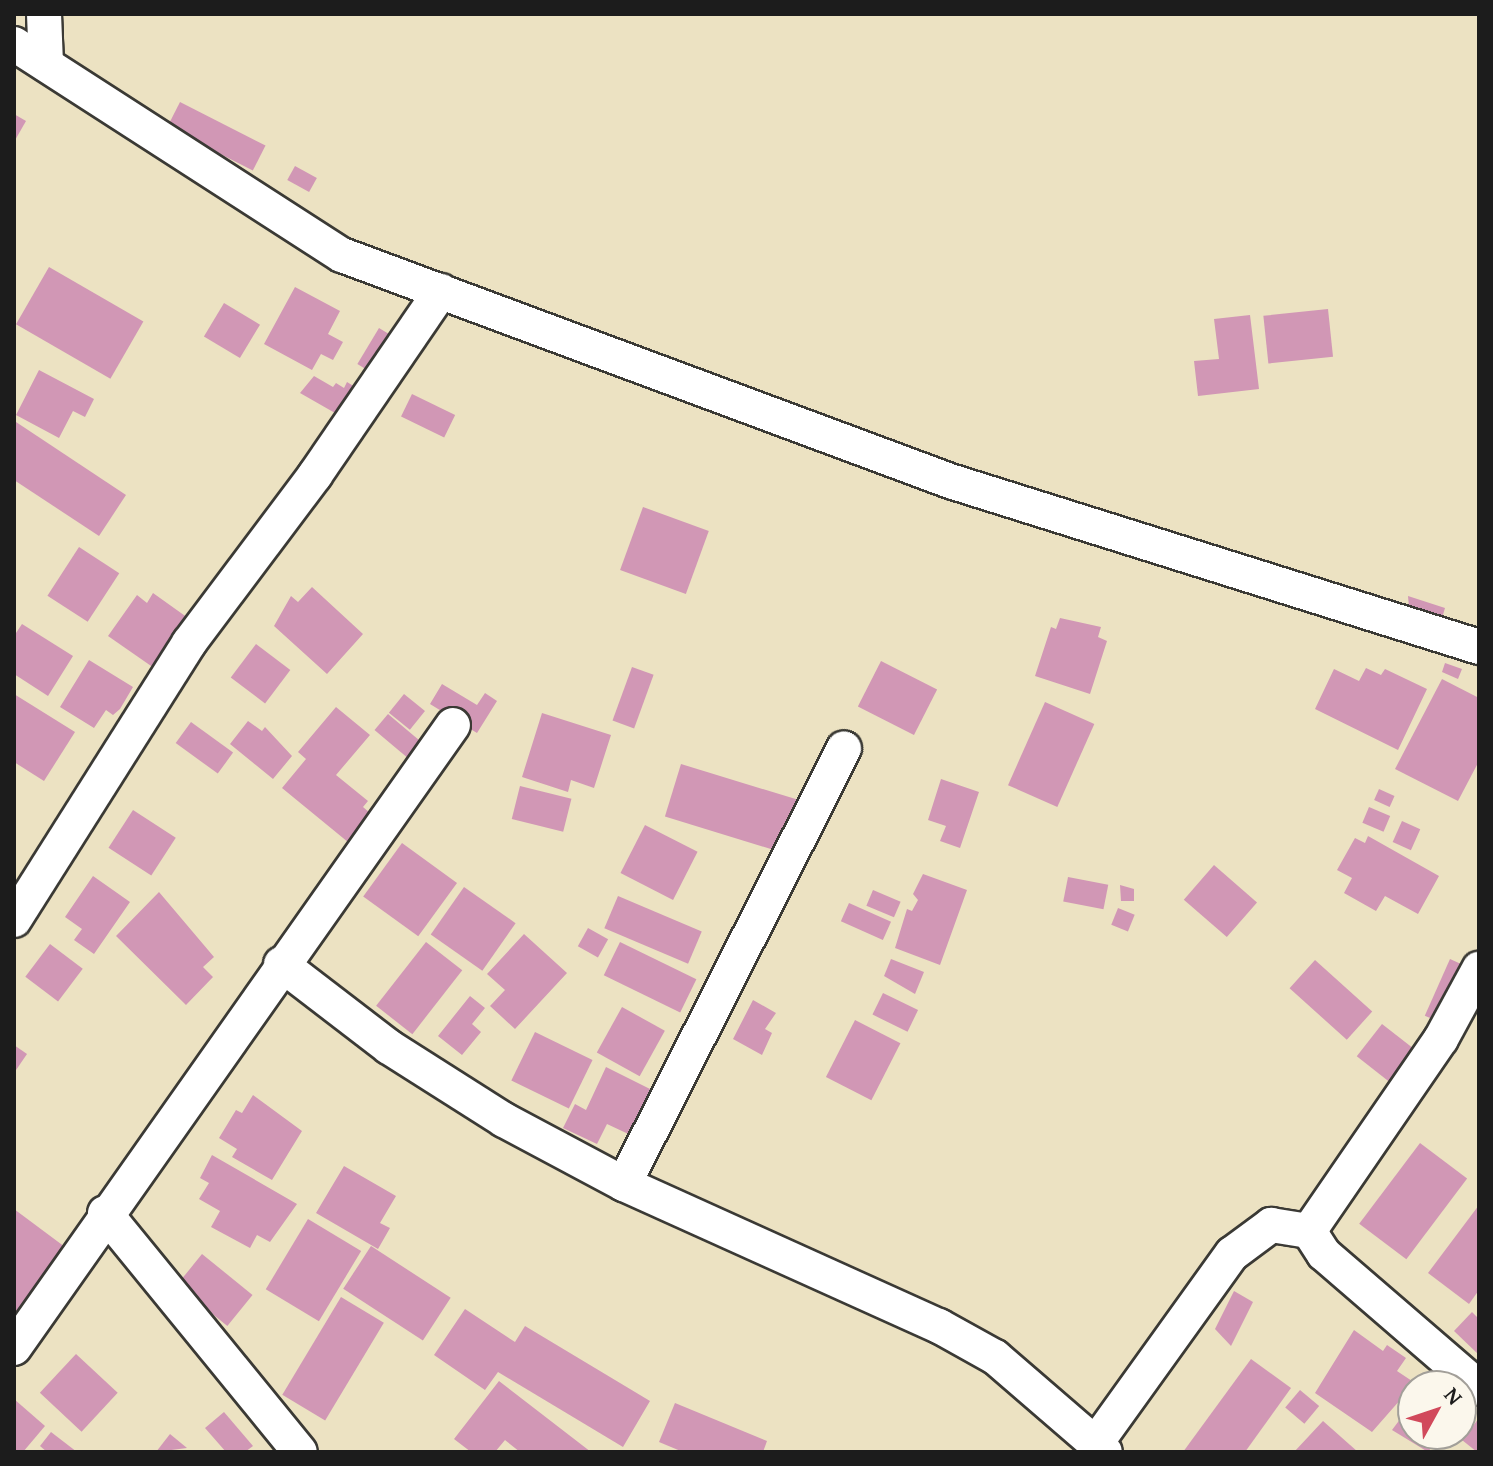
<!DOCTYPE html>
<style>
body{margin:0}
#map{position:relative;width:1493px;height:1466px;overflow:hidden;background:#ece2c2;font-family:"Gentium Book Plus",serif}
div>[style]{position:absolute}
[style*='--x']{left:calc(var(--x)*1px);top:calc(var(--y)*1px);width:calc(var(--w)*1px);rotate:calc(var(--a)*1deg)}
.building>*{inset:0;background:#d197b5;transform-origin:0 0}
.roads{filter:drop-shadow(2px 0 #3b3a35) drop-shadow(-2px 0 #3b3a35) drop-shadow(0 2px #3b3a35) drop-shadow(0 -2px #3b3a35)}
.minor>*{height:34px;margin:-17px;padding:0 17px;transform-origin:17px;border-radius:17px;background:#fff}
span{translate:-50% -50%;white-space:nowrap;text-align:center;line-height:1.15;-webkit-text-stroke:6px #fbf7ec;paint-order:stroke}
.frame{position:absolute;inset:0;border:16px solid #1c1c1c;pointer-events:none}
.north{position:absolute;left:1397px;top:1370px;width:80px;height:80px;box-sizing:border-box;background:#fbf7ec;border:2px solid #a29f99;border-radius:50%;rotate:50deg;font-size:22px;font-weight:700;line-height:32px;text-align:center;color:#1c1c1c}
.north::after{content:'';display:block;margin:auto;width:28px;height:36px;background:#d1495b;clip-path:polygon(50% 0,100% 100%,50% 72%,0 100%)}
</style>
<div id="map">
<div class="building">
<i style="left:180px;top:102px;width:96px;height:28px;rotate:27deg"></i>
<i style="clip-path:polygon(14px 114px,26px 121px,14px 142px)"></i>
<i style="left:295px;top:166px;width:25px;height:16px;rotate:29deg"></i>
<i style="left:49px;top:267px;width:109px;height:66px;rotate:30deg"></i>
<i style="clip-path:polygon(295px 287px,340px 311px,328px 334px,343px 342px,333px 360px,321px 354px,312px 370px,264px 344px)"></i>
<i style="left:224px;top:303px;width:42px;height:39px;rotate:31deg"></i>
<i style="left:1328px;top:309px;width:48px;height:65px;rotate:84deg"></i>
<i style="clip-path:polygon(1250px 315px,1259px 389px,1198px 396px,1194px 361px,1219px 359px,1214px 319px)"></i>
<i style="left:379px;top:328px;width:26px;height:42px;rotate:31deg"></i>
<i style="clip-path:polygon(39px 370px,94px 399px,85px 417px,73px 411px,59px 438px,16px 415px)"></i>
<i style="clip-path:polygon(314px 376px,333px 387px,336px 383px,344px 388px,347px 382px,365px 393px,349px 421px,300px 393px)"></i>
<i style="left:412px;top:394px;width:48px;height:25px;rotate:26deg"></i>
<i style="clip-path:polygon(16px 422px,126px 495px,99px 536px,14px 480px)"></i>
<i style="left:643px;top:507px;width:70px;height:67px;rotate:20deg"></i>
<i style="left:79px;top:547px;width:48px;height:58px;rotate:33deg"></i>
<i style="clip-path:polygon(312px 587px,363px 634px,327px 674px,274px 626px,291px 596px,298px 602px)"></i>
<i style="clip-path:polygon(153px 593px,188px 618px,154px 668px,108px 636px,137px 595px,147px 603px)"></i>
<i style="clip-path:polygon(1408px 596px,1445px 608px,1442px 618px,1409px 607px)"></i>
<i style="clip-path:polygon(1060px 618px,1101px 627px,1098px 637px,1107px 641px,1090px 694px,1035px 676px,1051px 627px,1056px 629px)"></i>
<i style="clip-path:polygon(22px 624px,73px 656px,48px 696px,14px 674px,14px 636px)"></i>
<i style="left:256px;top:644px;width:43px;height:42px;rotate:37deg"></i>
<i style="clip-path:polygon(89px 660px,133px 687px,120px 709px,113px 715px,106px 710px,94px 728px,60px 707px)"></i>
<i style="left:881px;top:661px;width:63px;height:51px;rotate:27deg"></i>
<i style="clip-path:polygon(1445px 663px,1462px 669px,1458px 679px,1442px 672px)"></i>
<i style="left:632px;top:667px;width:23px;height:57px;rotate:20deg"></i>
<i style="clip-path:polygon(1366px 668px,1381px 675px,1385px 669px,1427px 689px,1398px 750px,1315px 709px,1334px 669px,1359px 681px)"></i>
<i style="clip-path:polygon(1442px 679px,1479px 698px,1479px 761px,1458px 801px,1395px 769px)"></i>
<i style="clip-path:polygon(442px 684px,477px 705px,485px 693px,497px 701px,477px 733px,430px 704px)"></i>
<i style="clip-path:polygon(14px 694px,75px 732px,44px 781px,14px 762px)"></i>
<i style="left:404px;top:694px;width:27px;height:24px;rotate:39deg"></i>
<i style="left:1045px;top:702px;width:54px;height:91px;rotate:24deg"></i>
<i style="clip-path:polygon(336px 707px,370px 735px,336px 775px,368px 801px,363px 807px,377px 819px,354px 847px,282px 788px,306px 759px,298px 752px)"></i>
<i style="clip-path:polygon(542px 713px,611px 735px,594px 788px,571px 780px,568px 792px,522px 777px)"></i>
<i style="left:388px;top:714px;width:52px;height:21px;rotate:40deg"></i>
<i style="clip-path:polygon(248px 721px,262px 731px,265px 727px,292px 756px,273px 779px,230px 744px)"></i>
<i style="left:191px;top:722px;width:52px;height:26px;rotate:36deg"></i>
<i style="left:681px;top:764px;width:125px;height:55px;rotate:17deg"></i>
<i style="clip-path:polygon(941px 779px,979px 792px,960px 848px,940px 841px,946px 826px,928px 820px)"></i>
<i style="left:520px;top:786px;width:53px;height:34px;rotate:14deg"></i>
<i style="left:1379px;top:789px;width:17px;height:12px;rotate:24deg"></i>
<i style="left:1369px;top:807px;width:23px;height:17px;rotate:23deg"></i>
<i style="left:133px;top:810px;width:51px;height:45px;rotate:33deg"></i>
<i style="left:1402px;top:821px;width:20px;height:23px;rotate:24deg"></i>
<i style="left:645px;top:825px;width:59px;height:54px;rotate:27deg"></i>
<i style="clip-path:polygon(1368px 836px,1439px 876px,1418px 914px,1385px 896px,1376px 911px,1344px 893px,1352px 878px,1337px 870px,1355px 838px,1365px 843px)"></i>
<i style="left:402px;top:843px;width:68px;height:66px;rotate:36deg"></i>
<i style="left:1214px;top:865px;width:57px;height:46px;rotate:41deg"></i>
<i style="clip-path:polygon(923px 874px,967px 890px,940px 965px,895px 948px,907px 909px,912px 911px,918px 900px,913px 894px)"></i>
<i style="clip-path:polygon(93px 876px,130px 902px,94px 954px,74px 940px,82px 929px,65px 917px)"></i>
<i style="left:1068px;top:877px;width:41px;height:25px;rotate:11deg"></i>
<i style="clip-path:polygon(1120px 885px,1134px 889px,1134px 901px,1121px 901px)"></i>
<i style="left:464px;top:887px;width:63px;height:58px;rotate:35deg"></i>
<i style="left:873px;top:890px;width:30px;height:17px;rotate:23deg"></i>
<i style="clip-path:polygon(159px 892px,214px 957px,203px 967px,213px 977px,186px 1005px,116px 936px)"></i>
<i style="left:618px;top:896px;width:91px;height:35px;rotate:23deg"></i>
<i style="left:849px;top:903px;width:46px;height:20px;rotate:24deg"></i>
<i style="left:1118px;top:908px;width:18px;height:18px;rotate:22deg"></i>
<i style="left:588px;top:928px;width:23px;height:21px;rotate:29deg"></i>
<i style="clip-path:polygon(524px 934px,567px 973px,515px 1029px,490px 1006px,505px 990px,487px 974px)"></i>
<i style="left:426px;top:942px;width:46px;height:81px;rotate:38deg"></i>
<i style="left:620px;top:942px;width:85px;height:37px;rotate:26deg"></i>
<i style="left:50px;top:944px;width:41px;height:41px;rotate:37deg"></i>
<i style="clip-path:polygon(891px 959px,924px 972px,915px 994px,884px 976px)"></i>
<i style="left:1450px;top:959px;width:20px;height:62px;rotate:24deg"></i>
<i style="left:1315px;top:960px;width:77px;height:38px;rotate:42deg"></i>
<i style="left:883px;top:993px;width:39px;height:24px;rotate:26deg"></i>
<i style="clip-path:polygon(470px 996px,485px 1008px,472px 1024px,481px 1032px,462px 1055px,438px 1036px)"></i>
<i style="clip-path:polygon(753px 1000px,776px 1013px,765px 1029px,772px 1033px,762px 1055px,733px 1039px)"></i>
<i style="left:622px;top:1007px;width:49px;height:52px;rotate:29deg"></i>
<i style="left:855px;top:1020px;width:51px;height:64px;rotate:27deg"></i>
<i style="left:1382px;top:1024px;width:44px;height:41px;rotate:38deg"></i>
<i style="left:535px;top:1032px;width:64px;height:54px;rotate:26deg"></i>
<i style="clip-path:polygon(14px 1045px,27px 1054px,14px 1073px)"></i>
<i style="clip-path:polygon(606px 1067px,660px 1094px,639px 1139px,607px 1124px,597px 1144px,563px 1128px,575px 1104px,586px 1110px)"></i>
<i style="clip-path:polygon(253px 1095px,302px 1131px,272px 1180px,232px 1157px,237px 1149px,219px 1138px,236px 1110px,242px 1113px)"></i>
<i style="left:1420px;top:1143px;width:59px;height:101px;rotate:37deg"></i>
<i style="clip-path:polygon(212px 1155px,297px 1204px,270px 1242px,257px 1235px,250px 1248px,211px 1227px,220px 1211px,199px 1199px,209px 1183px,200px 1178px)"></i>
<i style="clip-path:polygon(344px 1166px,396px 1196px,380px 1223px,390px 1228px,378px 1249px,316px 1213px)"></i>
<i style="clip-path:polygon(1479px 1205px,1479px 1290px,1469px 1304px,1428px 1273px)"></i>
<i style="clip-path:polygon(14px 1209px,65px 1247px,14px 1315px)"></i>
<i style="left:308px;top:1219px;width:62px;height:82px;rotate:31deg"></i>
<i style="left:371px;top:1246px;width:95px;height:51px;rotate:33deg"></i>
<i style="left:202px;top:1254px;width:65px;height:40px;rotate:39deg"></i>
<i style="clip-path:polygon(1234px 1291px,1253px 1302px,1231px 1346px,1215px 1329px)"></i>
<i style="left:341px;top:1297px;width:50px;height:114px;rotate:31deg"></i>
<i style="clip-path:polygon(465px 1309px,515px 1342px,525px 1326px,650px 1401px,623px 1447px,498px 1372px,485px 1390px,434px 1355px)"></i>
<i style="clip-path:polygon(1472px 1312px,1479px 1319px,1479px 1355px,1454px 1331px)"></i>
<i style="clip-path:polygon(1354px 1330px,1383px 1351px,1387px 1345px,1406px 1358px,1397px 1371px,1415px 1383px,1372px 1432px,1315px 1393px)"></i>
<i style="left:76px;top:1354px;width:57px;height:53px;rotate:43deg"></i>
<i style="clip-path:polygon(1251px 1359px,1291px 1388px,1245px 1452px,1183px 1452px)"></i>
<i style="clip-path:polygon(499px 1381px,591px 1452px,520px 1452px,505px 1440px,495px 1452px,471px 1452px,454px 1439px)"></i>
<i style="left:1300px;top:1390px;width:25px;height:23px;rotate:40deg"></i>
<i style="clip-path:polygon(14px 1399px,45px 1426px,23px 1452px,14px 1452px)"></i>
<i style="clip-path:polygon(1413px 1402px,1413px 1434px,1442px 1434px,1428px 1452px,1392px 1430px)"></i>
<i style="clip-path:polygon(675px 1403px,767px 1441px,763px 1452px,683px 1452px,659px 1442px)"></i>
<i style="clip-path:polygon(224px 1412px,253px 1446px,245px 1452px,226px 1452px,205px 1428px)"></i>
<i style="clip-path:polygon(1479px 1418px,1479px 1452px,1477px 1452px,1462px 1440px)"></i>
<i style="clip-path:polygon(1323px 1421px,1358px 1452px,1294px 1452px)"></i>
<i style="clip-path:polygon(51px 1432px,77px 1452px,47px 1452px,40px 1446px)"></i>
<i style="clip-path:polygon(170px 1434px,187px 1448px,156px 1452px)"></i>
</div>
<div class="roads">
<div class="minor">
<i style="--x:44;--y:14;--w:50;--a:87.7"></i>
<i style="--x:14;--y:44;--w:390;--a:32.8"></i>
<i style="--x:342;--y:255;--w:649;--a:20.39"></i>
<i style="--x:950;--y:481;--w:554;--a:17.42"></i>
<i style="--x:14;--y:920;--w:328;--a:-57.7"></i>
<i style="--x:189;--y:643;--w:210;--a:-53.1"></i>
<i style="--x:315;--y:475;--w:223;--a:-55.6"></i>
<i style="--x:281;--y:964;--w:136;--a:37.5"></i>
<i style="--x:389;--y:1047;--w:136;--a:32.4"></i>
<i style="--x:504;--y:1120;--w:136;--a:28.1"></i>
<i style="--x:624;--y:1184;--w:346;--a:24.3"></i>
<i style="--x:939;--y:1326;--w:64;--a:29"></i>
<i style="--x:995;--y:1357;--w:145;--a:40.8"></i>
<i style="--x:624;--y:1184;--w:488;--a:-63.2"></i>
<i style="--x:105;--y:1213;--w:308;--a:50.8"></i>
<i style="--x:1309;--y:1231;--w:233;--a:-55.5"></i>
<i style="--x:1441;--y:1039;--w:80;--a:-61.5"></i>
<i style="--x:1309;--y:1231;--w:27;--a:57"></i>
<i style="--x:1324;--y:1254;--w:205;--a:40.8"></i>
<i style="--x:14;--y:1348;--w:762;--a:-54.83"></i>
<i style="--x:1096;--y:1443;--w:233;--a:-54.3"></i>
<i style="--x:1232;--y:1254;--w:49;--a:-36.6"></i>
<i style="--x:1271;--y:1225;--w:38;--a:9"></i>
</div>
</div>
<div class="frame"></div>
<div class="north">N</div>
</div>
